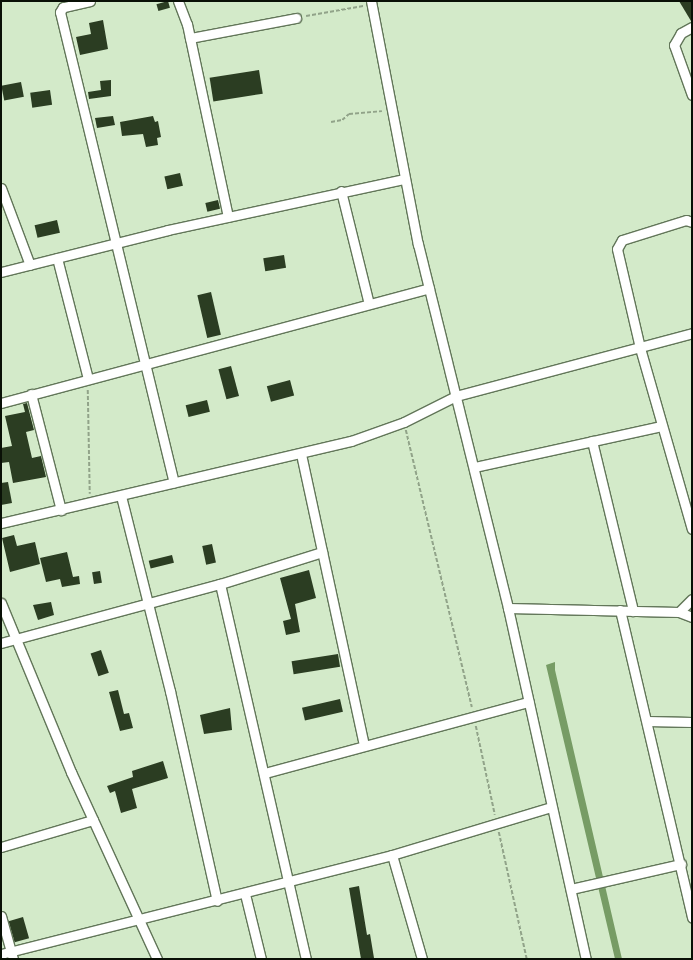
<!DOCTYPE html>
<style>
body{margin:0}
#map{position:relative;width:693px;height:960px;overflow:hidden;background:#d3eac9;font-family:"Playfair Display",serif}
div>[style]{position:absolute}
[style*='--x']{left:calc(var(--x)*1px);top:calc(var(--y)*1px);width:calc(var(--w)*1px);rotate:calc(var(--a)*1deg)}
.water>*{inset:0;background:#779c65}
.building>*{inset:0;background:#2b3d22;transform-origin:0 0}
.path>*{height:1.5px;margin-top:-0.75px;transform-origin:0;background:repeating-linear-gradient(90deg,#91a389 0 4px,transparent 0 6px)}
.roads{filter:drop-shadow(1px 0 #627659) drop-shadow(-1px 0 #627659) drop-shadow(0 1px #627659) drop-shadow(0 -1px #627659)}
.minor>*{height:9px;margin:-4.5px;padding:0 4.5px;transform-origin:4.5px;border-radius:4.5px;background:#fff}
span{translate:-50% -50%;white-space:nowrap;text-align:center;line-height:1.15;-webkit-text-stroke:4px #fff;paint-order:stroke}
.frame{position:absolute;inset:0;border:2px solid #091006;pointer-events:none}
</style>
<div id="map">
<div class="water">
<i style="clip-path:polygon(555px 662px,555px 670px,622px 959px,615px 959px,546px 665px)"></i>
</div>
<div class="building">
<i style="left:168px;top:1px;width:7px;height:12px;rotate:74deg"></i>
<i style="clip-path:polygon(679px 1px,692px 1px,692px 21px,691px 21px)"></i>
<i style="clip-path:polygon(103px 20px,108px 49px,80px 55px,76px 37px,91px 34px,89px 23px)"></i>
<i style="left:259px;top:70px;width:24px;height:50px;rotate:81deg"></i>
<i style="clip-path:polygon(111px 80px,111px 96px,89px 99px,88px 92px,101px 90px,100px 81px)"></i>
<i style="left:21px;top:82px;width:15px;height:20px;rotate:79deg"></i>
<i style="left:50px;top:90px;width:15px;height:20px;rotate:82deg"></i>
<i style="clip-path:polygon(113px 116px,115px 125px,97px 128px,95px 118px)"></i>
<i style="clip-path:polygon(153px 116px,155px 122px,158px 121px,161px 137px,157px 138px,158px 145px,146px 147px,143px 134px,122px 136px,120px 122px)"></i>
<i style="left:180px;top:173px;width:13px;height:16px;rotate:77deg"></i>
<i style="left:218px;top:200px;width:9px;height:13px;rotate:77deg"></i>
<i style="left:57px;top:220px;width:13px;height:23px;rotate:77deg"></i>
<i style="left:284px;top:255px;width:13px;height:21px;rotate:81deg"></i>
<i style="left:211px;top:292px;width:44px;height:14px;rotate:77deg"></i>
<i style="left:231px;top:366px;width:31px;height:13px;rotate:75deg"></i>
<i style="left:290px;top:380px;width:16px;height:24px;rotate:75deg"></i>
<i style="left:207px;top:400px;width:12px;height:22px;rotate:76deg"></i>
<i style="clip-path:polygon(27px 403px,34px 430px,26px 432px,32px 458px,41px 456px,46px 477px,13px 483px,9px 462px,1px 463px,1px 448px,12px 446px,5px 416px,25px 412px,23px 404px)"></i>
<i style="clip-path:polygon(8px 482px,12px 503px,1px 505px,1px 483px)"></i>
<i style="clip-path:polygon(14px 535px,17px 546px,35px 542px,40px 564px,10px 572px,2px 538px)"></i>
<i style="left:212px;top:544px;width:19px;height:10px;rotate:78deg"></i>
<i style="clip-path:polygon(67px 552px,73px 577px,79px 576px,80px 584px,62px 587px,60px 579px,46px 582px,40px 558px)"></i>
<i style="left:172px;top:555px;width:8px;height:24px;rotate:76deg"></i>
<i style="clip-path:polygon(309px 570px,316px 598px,295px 604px,300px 632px,286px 635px,283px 621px,291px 619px,280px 578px)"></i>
<i style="left:100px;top:571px;width:12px;height:8px;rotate:81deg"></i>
<i style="clip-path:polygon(51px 602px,54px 615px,38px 620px,33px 605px)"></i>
<i style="left:101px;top:650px;width:24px;height:11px;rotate:71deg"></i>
<i style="left:338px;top:654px;width:13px;height:47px;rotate:81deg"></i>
<i style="clip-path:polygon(118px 690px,124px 714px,129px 713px,133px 728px,120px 731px,109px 692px)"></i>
<i style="left:340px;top:699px;width:13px;height:39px;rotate:77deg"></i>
<i style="clip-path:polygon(230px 708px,232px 730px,204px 734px,200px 715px)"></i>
<i style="clip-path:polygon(163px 761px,168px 778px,132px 789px,137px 808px,121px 813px,115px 791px,110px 793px,107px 786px,133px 777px,132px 771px)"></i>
<i style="clip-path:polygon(359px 886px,367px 935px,370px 934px,374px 958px,367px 959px,361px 959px,349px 888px)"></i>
<i style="left:23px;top:917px;width:22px;height:15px;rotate:74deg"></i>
</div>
<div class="path">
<i style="--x:306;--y:16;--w:58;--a:-10"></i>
<i style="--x:331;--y:122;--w:11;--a:-10"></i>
<i style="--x:342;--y:120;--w:9;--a:-41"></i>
<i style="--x:349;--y:114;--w:33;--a:-5"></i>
<i style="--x:88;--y:390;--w:104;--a:88.9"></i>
<i style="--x:406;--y:430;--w:285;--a:76.6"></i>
<i style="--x:476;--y:726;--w:91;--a:77.9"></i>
<i style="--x:499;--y:832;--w:130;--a:77.6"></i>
</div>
<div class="roads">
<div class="minor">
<i style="--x:90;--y:1;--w:28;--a:167"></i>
<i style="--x:63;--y:7;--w:6;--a:121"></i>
<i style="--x:60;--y:12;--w:484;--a:76.4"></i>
<i style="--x:178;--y:1;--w:25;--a:69"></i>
<i style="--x:187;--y:24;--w:197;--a:78"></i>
<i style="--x:371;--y:1;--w:248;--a:79.1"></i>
<i style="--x:418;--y:244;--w:375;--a:76.1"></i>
<i style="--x:508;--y:608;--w:360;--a:77.5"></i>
<i style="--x:692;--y:27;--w:13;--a:151"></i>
<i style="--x:681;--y:33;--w:14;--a:120"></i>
<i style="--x:674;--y:45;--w:53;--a:70.2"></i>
<i style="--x:190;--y:38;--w:108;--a:-10.7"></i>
<i style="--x:1;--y:188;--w:82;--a:69.4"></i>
<i style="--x:341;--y:191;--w:116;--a:76.1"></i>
<i style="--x:692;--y:222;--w:6;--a:-162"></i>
<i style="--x:686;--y:220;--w:67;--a:162.6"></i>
<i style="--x:622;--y:240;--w:10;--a:119"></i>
<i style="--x:617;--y:249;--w:102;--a:76.9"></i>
<i style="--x:640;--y:348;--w:188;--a:74"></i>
<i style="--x:57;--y:258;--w:125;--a:75.6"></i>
<i style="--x:1;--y:272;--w:172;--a:-14.1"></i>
<i style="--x:168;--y:230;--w:241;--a:-12.2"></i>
<i style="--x:31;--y:394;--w:120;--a:75.5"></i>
<i style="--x:1;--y:403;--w:443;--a:-15"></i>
<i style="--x:592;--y:441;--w:175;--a:76.4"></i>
<i style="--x:301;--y:454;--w:298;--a:77.8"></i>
<i style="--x:475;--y:467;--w:191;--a:-12.4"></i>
<i style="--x:121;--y:496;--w:201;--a:75.9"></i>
<i style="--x:170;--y:691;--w:215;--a:77.4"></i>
<i style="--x:1;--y:523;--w:359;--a:-13.2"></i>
<i style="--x:351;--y:441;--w:56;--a:-19.7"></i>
<i style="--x:404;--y:422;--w:58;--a:-26.6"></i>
<i style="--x:456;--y:396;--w:244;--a:-14.9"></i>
<i style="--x:220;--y:584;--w:385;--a:77.1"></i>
<i style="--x:1;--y:603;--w:183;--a:67.5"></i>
<i style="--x:71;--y:772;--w:206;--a:65.3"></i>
<i style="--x:508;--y:608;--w:171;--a:1.3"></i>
<i style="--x:679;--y:612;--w:18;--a:-45"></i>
<i style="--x:620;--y:610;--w:316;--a:76.8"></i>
<i style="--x:679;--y:612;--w:14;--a:21"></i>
<i style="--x:1;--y:643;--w:227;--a:-15.1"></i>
<i style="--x:220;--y:584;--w:107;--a:-17.4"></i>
<i style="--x:647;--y:721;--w:45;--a:1.3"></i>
<i style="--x:265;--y:773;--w:273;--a:-15.1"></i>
<i style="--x:1;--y:847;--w:96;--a:-16.4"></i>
<i style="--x:392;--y:855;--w:108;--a:73.9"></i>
<i style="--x:571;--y:889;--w:113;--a:-12.8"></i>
<i style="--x:245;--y:894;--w:67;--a:76.2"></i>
<i style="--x:1;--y:916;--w:45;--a:74.4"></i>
<i style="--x:1;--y:954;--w:403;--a:-14.2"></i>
<i style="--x:392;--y:855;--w:166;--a:-16.8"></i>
</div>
</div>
<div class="frame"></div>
</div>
